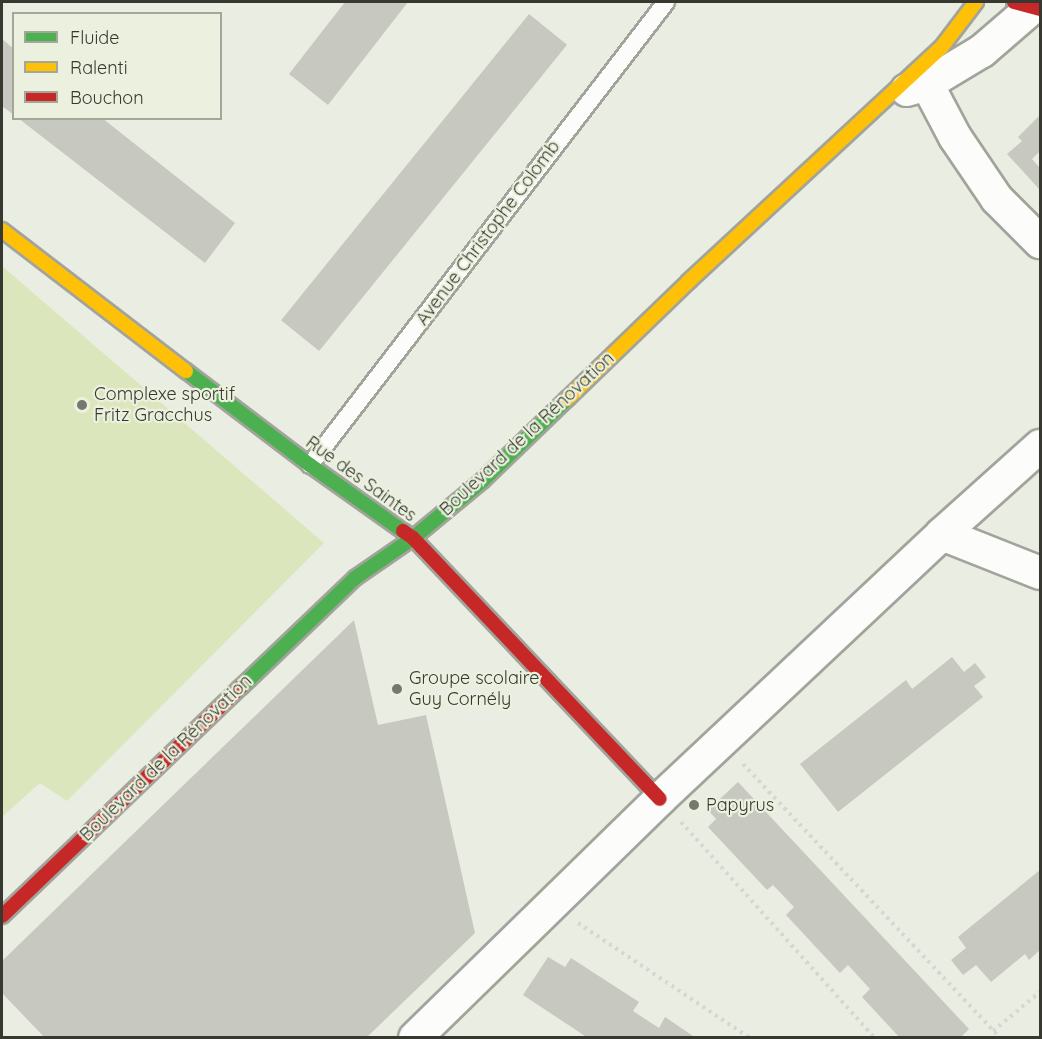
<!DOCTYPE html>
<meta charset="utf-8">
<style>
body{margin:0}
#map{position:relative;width:1042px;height:1039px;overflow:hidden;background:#eaede2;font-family:Quicksand,sans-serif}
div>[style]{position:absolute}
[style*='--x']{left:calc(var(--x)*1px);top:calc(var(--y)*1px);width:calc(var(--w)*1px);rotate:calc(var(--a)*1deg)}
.green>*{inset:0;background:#dbe6bd}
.building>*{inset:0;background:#c7c9c1;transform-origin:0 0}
.path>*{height:4px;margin-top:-2px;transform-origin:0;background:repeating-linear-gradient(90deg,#d6d6d4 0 3px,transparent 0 7.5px)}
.roads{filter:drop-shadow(2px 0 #a2a49c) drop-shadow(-2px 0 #a2a49c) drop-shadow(0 2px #a2a49c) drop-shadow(0 -2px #a2a49c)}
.lane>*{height:16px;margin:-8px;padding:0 8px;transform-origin:8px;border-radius:8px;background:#fcfcfb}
.street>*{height:32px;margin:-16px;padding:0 16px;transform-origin:16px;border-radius:16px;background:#fcfcfb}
.fast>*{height:14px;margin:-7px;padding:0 7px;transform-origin:7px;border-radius:7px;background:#4caf50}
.slow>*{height:14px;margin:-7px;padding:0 7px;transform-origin:7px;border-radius:7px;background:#ffc107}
.jam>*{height:14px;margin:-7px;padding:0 7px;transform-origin:7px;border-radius:7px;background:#c62828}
.dots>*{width:16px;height:16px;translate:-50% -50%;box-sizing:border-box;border:3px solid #ebf1de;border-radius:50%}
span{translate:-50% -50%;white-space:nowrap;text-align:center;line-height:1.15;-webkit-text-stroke:4.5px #ebf1de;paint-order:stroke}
.street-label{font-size:18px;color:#373931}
.poi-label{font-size:18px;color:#373931}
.left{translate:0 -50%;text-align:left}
.frame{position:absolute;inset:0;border:3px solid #373931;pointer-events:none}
.legend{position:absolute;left:12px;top:12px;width:210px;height:108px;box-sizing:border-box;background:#ebf1de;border:2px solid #a3a799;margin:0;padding:8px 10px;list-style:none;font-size:18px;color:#373931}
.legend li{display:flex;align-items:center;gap:12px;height:30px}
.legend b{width:30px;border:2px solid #a3a799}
</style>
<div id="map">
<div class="green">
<i style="clip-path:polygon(2px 266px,324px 543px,67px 801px,40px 783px,2px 817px)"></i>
</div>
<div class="building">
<i style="clip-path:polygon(345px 2px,408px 2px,328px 105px,289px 74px)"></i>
<i style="left:529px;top:14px;width:49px;height:394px;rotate:39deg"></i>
<i style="clip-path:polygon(2px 39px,14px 49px,14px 115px,2px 106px)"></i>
<i style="clip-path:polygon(1040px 115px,1040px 151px,1032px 159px,1040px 168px,1040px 190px,1007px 154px,1022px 141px,1018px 137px)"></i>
<i style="clip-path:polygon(18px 118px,102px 118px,235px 223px,205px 263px)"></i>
<i style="clip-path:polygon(354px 620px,378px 725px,426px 715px,475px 933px,366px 1038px,45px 1038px,2px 993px,2px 961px)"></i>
<i style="clip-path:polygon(952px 657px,964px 672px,975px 663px,986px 677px,974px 686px,983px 697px,838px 812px,800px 764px,906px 680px,912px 689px)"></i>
<i style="clip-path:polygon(738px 782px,969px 1029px,960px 1038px,900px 1038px,862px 997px,870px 989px,848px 965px,840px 973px,786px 915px,794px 907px,773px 885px,767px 890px,708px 827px,716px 819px,708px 810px)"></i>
<i style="clip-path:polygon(1040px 870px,1040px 950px,1029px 960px,1025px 954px,991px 982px,976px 965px,963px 975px,951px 960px,966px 948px,958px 937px)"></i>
<i style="clip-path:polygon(548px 957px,565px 967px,571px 958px,639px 1002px,633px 1011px,659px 1028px,665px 1017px,696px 1038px,588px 1038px,523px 995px)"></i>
</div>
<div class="path">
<i style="--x:743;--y:764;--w:376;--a:46.8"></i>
<i style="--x:681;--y:822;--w:290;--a:48.1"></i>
<i style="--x:578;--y:923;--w:207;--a:33.8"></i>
<i style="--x:993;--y:1031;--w:61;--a:-39.7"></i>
</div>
<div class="roads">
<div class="lane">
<i style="--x:310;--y:465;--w:584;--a:-52.44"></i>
</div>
<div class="street">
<i style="--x:927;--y:84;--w:60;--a:62.2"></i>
<i style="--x:955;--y:137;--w:75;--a:55.9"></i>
<i style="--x:997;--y:199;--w:61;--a:45"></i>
<i style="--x:907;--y:90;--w:21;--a:-17"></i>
<i style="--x:927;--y:84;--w:64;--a:-31"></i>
<i style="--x:982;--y:51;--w:66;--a:-40.7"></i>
<i style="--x:942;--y:534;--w:105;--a:21.7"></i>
<i style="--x:415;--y:1038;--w:342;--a:-44.3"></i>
<i style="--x:660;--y:799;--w:387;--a:-43.2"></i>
<i style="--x:942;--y:534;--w:132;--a:-41.9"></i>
</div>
<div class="fast">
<i style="--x:186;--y:371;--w:156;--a:37.2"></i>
<i style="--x:310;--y:465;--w:114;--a:35.4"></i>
<i style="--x:241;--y:687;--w:158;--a:-43.7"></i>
<i style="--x:355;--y:578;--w:70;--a:-34.6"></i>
<i style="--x:413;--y:538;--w:91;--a:-39.6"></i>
<i style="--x:483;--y:480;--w:117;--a:-44"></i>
</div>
<div class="slow">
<i style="--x:2;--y:230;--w:232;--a:37.5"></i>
<i style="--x:567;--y:399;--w:170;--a:-44"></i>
<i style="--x:689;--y:281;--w:343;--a:-42.8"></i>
<i style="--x:941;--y:48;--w:58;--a:-52.7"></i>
</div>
<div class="jam">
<i style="--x:1014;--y:2;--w:27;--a:15"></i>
<i style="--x:403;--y:531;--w:12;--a:35"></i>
<i style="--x:413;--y:538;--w:359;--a:46.6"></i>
<i style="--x:2;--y:916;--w:331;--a:-43.8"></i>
</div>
</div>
<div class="dots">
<i style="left:82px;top:405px;background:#76786f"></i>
<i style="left:397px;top:689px;background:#76786f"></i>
<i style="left:694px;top:805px;background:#76786f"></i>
</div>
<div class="street-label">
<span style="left:488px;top:233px;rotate:-53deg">Avenue Christophe Colomb</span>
<span style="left:527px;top:434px;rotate:-43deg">Boulevard de la Rénovation</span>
<span style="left:361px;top:479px;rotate:36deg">Rue des Saintes</span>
<span style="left:166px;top:758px;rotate:-44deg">Boulevard de la Rénovation</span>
</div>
<div class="poi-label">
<span class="left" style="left:94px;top:405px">Complexe sportif<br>Fritz Gracchus</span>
<span class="left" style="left:409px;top:689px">Groupe scolaire<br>Guy Cornély</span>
<span class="left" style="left:706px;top:805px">Papyrus</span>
</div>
<div class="frame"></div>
<ul class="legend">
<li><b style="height:8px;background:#4caf50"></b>Fluide</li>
<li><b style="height:8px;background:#ffc107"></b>Ralenti</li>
<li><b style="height:8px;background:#c62828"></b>Bouchon</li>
</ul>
</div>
